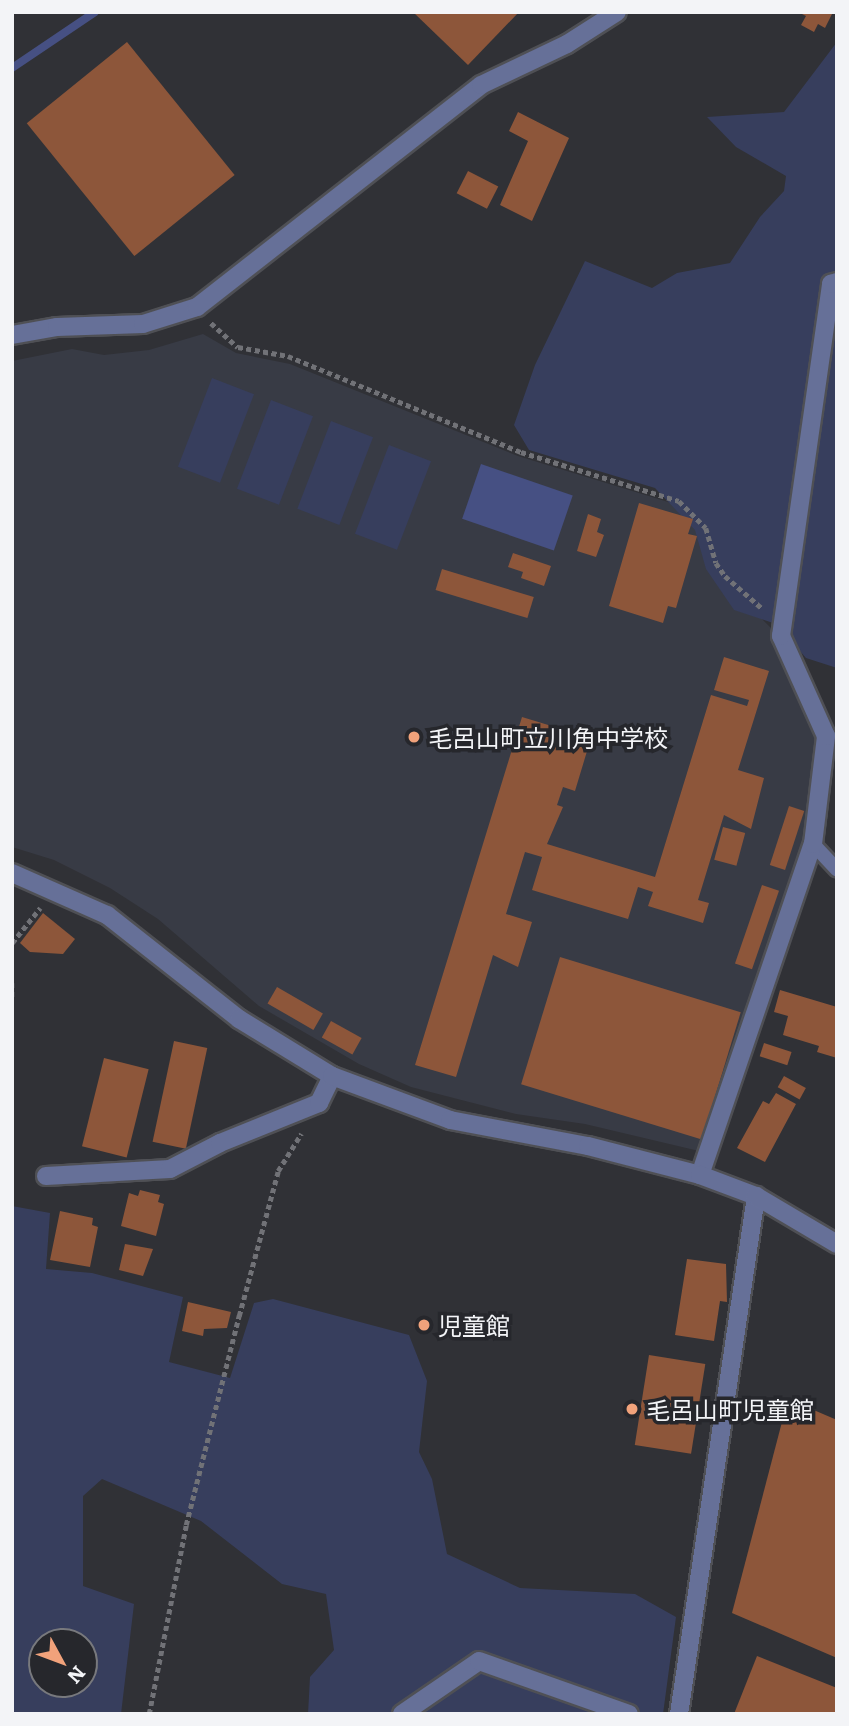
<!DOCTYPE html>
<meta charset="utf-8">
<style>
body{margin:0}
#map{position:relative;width:849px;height:1726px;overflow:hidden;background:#303136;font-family:Literata,"Noto Sans JP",serif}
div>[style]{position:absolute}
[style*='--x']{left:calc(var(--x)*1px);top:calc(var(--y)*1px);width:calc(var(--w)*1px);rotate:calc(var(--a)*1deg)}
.built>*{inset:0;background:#383b45}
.green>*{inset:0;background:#373e5d;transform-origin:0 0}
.water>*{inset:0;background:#465083;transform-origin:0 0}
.stream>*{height:8px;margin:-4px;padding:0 4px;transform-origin:4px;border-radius:4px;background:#465083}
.building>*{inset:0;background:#8d563a;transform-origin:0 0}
.path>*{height:4.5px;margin-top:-2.25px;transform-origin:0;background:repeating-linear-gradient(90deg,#717277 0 5px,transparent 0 8.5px)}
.roads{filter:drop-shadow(2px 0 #4f5055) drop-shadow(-2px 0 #4f5055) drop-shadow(0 2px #4f5055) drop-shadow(0 -2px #4f5055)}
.service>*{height:14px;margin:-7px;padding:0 7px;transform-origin:7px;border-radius:7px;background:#667098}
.minor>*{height:18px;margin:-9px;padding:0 9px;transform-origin:9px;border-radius:9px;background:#667098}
.tertiary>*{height:18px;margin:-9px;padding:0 9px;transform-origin:9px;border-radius:9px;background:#667098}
.dots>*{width:19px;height:19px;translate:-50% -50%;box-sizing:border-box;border:4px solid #26272c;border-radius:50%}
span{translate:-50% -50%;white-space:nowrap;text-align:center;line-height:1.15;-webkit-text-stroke:7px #26272c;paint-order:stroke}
.poi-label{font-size:24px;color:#f3f4f7}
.left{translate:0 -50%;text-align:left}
.frame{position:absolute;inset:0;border:14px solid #f3f4f7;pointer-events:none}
.north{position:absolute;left:28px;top:1628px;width:70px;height:70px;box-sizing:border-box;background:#26272c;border:2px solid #78797d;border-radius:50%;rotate:131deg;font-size:19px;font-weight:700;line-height:28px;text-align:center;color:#f3f4f7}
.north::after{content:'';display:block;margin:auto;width:24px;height:32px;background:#f1a27b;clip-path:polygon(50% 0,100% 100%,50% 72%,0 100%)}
</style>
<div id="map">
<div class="built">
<i style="clip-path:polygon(203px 334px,236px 353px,290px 364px,518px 456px,678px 505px,690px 514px,730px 587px,772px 629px,817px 745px,805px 848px,699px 1151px,585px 1124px,516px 1114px,411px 1087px,359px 1064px,259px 1006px,158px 919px,110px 888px,54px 860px,12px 847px,12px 361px,72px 349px,104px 355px,149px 350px)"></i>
</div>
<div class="green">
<i style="clip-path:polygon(837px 42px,837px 668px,806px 658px,776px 624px,734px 610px,706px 569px,695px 530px,655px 488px,529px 450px,514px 425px,535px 365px,585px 261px,652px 288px,677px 273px,730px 263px,760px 217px,784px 191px,786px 176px,736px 147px,707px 117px,784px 112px)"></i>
<i style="left:212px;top:378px;width:45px;height:95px;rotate:21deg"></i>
<i style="left:271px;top:400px;width:45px;height:95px;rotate:21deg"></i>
<i style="left:331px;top:421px;width:45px;height:94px;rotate:21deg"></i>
<i style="left:389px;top:445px;width:45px;height:95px;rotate:21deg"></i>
<i style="clip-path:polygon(evenodd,12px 1206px,50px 1213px,46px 1269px,92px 1273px,183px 1297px,169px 1362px,230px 1378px,254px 1303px,273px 1299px,409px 1335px,427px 1381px,419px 1452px,432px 1479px,447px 1554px,520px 1588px,635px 1594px,676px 1617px,663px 1714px,308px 1714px,310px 1677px,334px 1650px,326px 1594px,282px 1584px,201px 1521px,102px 1479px,83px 1496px,83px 1586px,134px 1604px,121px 1714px,12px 1714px,12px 1206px,42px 1642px,84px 1642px,84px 1684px,42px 1684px,42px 1642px)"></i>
</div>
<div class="water">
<i style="left:481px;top:464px;width:97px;height:58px;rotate:19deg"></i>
</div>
<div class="stream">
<i style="--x:12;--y:68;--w:100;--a:-34"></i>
</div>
<div class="building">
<i style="clip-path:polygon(413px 12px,519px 12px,468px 65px)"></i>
<i style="clip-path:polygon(798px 12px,833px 12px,825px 28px,818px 24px,814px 32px,801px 25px,806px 16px)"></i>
<i style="left:127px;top:42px;width:171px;height:129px;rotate:51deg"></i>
<i style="clip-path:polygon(518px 112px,569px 138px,532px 221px,500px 205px,528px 141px,509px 131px)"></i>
<i style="left:468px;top:171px;width:34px;height:25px;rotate:27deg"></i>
<i style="clip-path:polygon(639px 503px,693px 519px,688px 534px,697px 536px,676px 608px,668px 606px,663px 623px,609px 606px)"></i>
<i style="clip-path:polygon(588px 514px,601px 519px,597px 532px,604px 535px,596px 557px,577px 551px)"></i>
<i style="clip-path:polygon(513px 553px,551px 566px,544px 586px,521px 578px,523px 572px,508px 567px)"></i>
<i style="left:442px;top:569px;width:96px;height:22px;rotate:17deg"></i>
<i style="clip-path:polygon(724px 657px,769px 671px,738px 770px,764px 778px,751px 829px,724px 815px,698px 900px,709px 903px,703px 923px,648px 906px,653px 892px,638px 887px,628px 919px,532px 890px,542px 857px,525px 852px,506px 914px,532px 922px,518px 967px,493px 955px,456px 1077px,415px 1065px,522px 717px,591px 738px,575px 791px,563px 787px,557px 805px,563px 807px,547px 844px,655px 877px,711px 695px,747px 706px,749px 700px,714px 690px)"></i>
<i style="left:789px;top:806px;width:16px;height:62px;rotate:18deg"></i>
<i style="left:723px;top:827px;width:23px;height:34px;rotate:15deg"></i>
<i style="left:762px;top:885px;width:18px;height:83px;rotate:19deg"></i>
<i style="clip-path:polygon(43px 913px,75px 939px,63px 954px,30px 952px,20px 943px)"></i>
<i style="left:560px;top:957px;width:189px;height:133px;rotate:17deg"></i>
<i style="left:277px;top:987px;width:53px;height:19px;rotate:30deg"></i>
<i style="clip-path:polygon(780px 990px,837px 1007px,837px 1058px,817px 1052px,819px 1046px,783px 1035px,788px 1016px,774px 1012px)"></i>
<i style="left:331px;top:1021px;width:35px;height:19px;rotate:29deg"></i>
<i style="left:174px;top:1041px;width:34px;height:103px;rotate:12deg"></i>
<i style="left:764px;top:1043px;width:29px;height:14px;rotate:18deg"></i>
<i style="left:104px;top:1058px;width:46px;height:91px;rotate:14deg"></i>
<i style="left:784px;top:1076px;width:25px;height:13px;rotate:29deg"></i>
<i style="clip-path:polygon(776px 1093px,796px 1104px,765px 1162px,737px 1148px,763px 1101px,769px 1104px)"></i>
<i style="clip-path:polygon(140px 1190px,160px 1195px,158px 1202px,164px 1204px,156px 1236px,121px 1226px,129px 1193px,138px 1196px)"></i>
<i style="clip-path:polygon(60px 1211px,93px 1218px,92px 1225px,98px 1227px,90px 1267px,50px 1260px)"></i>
<i style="clip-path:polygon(125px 1244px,153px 1249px,143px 1276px,119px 1270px)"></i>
<i style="clip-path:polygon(687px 1259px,726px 1264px,727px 1302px,720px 1301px,714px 1341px,675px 1335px)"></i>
<i style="clip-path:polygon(188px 1302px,231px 1312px,227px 1328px,204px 1329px,203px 1336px,182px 1331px)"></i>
<i style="left:649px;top:1355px;width:57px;height:91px;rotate:9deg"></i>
<i style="clip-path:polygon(788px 1399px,837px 1420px,837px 1658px,732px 1613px)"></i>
<i style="clip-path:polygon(757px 1656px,837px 1688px,837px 1714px,734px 1714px)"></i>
</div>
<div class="path">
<i style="--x:211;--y:323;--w:36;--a:42"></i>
<i style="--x:238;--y:347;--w:51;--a:10.2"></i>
<i style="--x:288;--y:356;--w:252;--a:22.4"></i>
<i style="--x:521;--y:452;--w:165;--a:17.2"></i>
<i style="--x:679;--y:501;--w:38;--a:45"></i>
<i style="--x:706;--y:528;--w:36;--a:74"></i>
<i style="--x:716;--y:563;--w:16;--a:55"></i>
<i style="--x:725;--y:576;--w:50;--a:41"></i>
<i style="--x:12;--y:943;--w:45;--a:-51.3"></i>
<i style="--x:12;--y:983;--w:15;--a:90"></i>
<i style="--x:149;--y:1714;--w:193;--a:-78.9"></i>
<i style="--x:186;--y:1525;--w:216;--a:-75.8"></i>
<i style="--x:239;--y:1316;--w:150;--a:-74.9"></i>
<i style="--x:278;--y:1171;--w:44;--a:-58.1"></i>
</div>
<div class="roads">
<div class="service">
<i style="--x:813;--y:844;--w:35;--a:47"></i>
</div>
<div class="minor">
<i style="--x:700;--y:1175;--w:350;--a:-71.2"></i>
<i style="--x:813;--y:844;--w:109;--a:-83.1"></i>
<i style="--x:826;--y:736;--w:110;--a:-114.2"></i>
<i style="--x:781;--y:636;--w:356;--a:-81.9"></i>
<i style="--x:831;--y:284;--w:6;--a:-18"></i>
<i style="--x:46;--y:1176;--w:124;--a:-3.2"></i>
<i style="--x:170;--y:1169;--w:56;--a:-27.5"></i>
<i style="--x:220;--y:1143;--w:107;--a:-22"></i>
<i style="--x:319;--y:1103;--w:30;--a:-64"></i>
<i style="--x:402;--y:1714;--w:93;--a:-34.5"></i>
<i style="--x:479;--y:1661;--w:159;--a:19.5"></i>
<i style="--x:679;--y:1714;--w:524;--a:-81.54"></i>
</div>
<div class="tertiary">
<i style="--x:12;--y:335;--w:46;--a:-10.1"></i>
<i style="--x:57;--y:327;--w:86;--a:-2"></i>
<i style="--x:143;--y:324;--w:57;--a:-17.5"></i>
<i style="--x:197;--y:307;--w:360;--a:-38"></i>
<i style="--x:481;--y:85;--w:95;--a:-25.5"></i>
<i style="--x:567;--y:44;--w:59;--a:-32.6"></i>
<i style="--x:12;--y:873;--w:104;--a:23.9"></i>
<i style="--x:107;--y:915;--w:168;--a:38.2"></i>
<i style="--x:239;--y:1019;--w:109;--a:31.5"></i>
<i style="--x:332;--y:1076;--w:126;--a:20.4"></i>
<i style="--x:450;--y:1120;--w:140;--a:10.7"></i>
<i style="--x:588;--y:1146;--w:116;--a:14.5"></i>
<i style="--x:700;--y:1175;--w:60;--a:20.6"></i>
<i style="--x:756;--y:1196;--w:94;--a:30.7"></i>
</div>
</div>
<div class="dots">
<i style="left:414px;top:737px;background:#f1a27b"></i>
<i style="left:424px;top:1325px;background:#f1a27b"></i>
<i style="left:632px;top:1409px;background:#f1a27b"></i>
</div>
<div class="poi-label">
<span class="left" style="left:428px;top:737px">毛呂山町立川角中学校</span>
<span class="left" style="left:438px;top:1325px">児童館</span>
<span class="left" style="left:646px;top:1409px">毛呂山町児童館</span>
</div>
<div class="frame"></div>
<div class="north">N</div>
</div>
